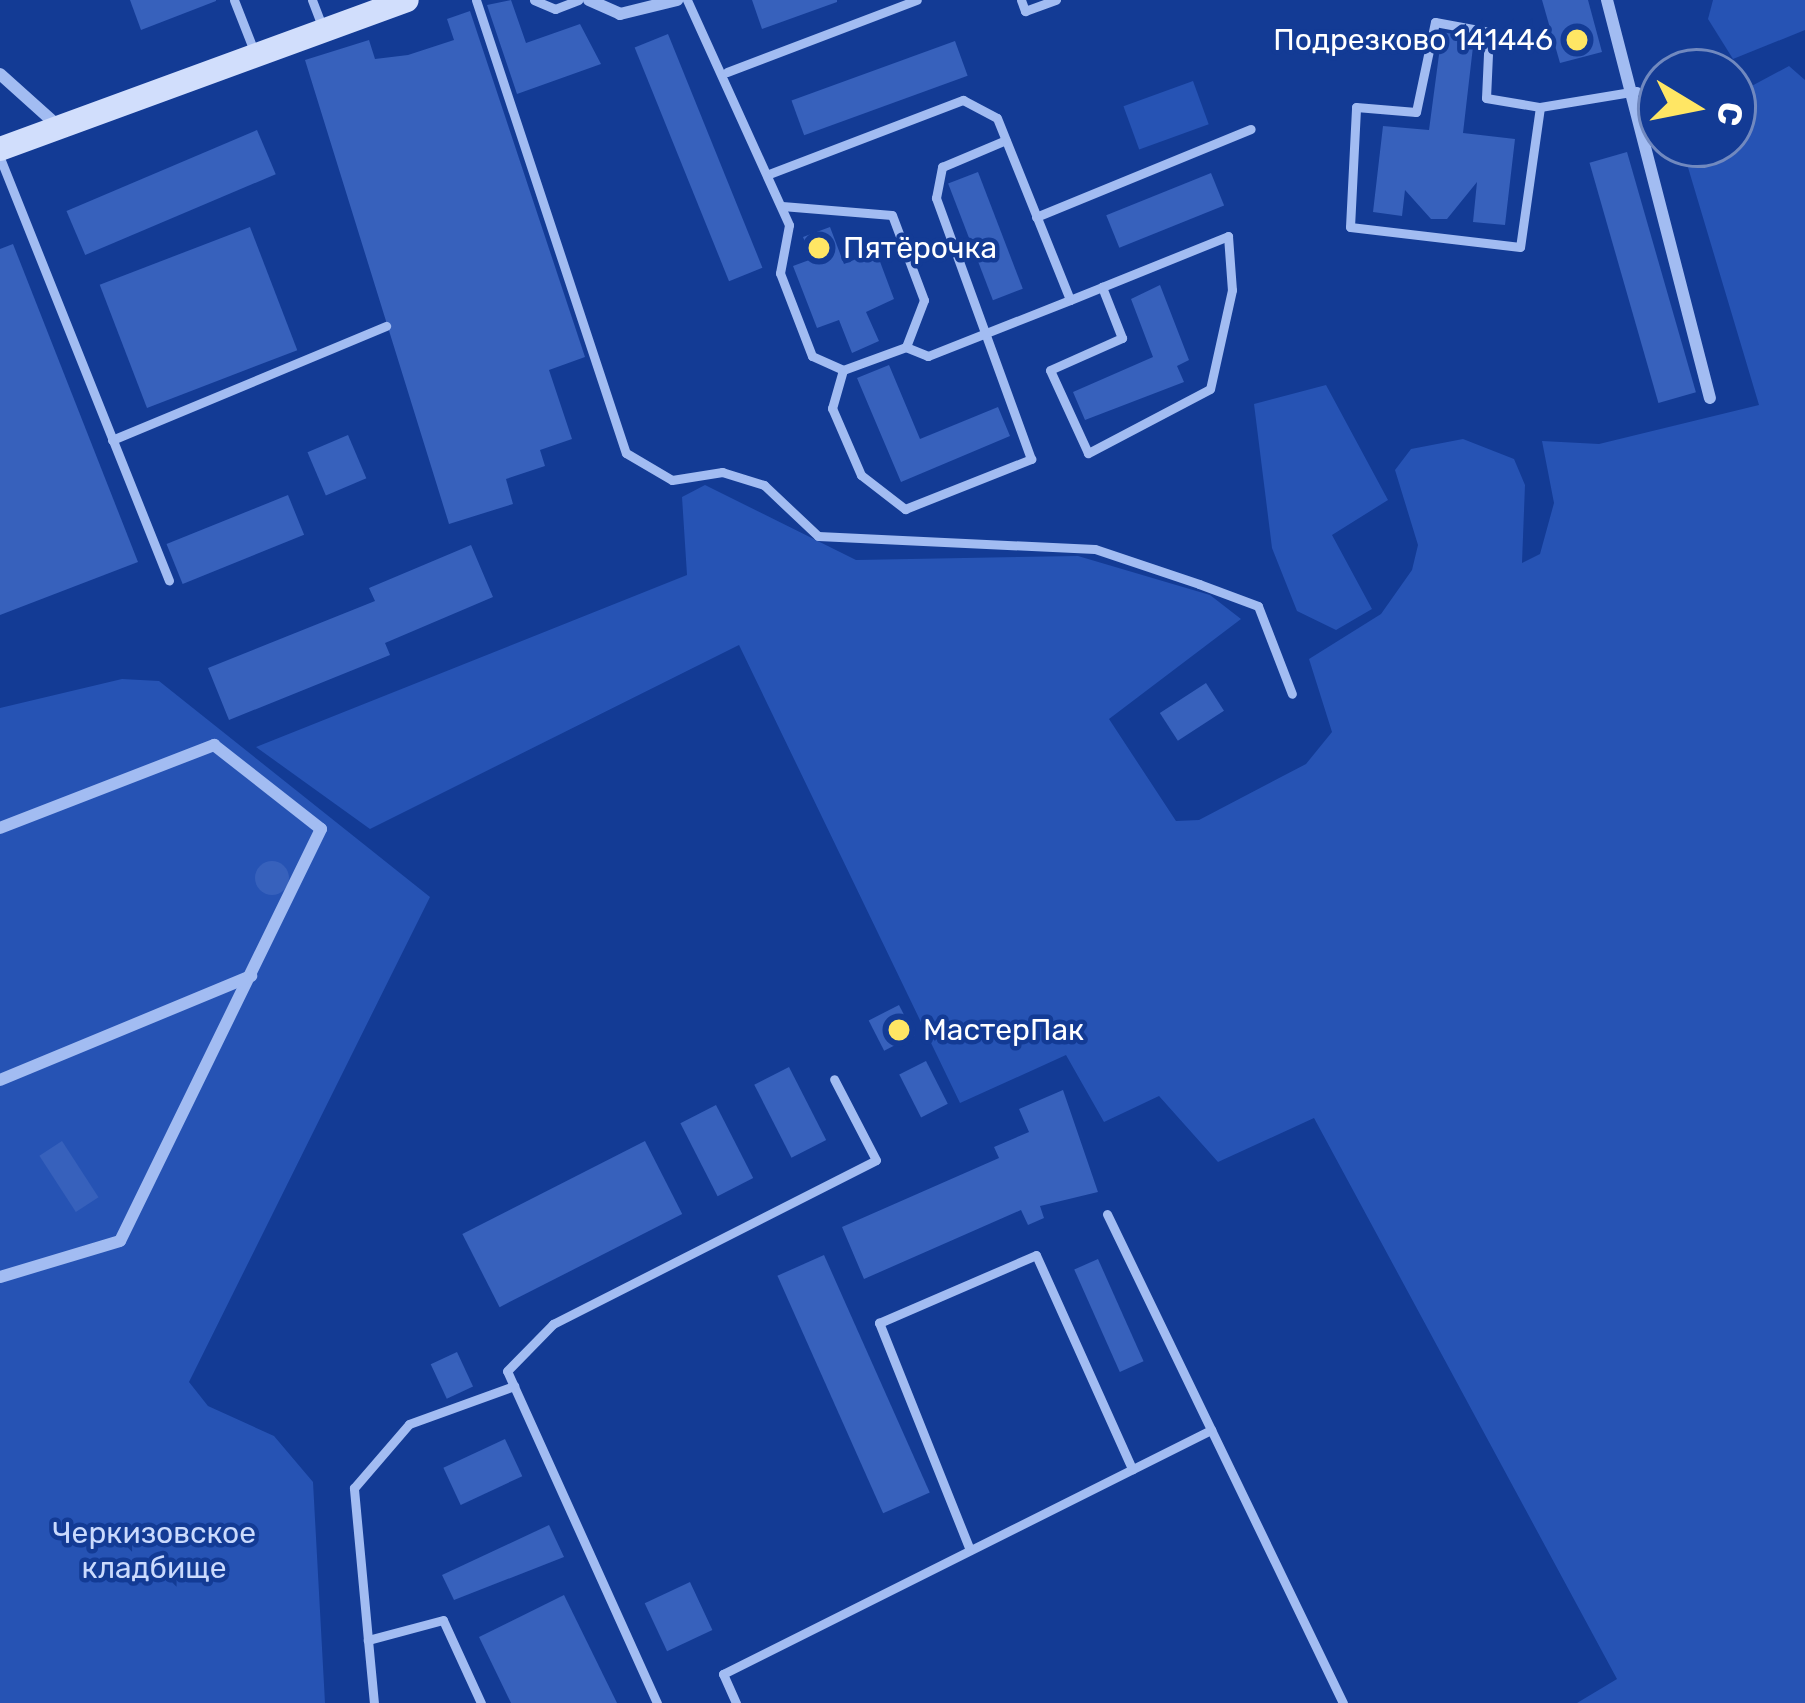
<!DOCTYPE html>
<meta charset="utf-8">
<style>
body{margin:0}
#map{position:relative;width:1805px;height:1703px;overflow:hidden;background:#133b95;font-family:Rubik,sans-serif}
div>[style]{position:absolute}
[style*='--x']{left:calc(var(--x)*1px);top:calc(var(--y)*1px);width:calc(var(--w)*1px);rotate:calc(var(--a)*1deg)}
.green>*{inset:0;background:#2653b4;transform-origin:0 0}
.building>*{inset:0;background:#3761bc;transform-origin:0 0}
.round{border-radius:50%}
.lane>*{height:9px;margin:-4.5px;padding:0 4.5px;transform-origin:4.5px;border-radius:4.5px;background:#a2bcf2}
.street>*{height:12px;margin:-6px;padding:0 6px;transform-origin:6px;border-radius:6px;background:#a2bcf2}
.secondary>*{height:24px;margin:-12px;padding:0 12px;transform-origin:12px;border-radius:12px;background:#d1defc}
.dots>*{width:33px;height:33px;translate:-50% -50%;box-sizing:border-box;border:6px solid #133b95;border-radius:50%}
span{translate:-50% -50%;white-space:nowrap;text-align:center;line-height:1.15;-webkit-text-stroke:9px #133b95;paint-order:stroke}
.poi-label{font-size:30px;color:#fff}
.right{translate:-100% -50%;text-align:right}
.left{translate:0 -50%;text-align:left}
.park-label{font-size:30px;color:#cadafd}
.north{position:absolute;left:1637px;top:48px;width:120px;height:120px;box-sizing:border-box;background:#133b95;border:3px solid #7189bf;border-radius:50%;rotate:100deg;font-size:33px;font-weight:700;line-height:48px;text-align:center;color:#fff}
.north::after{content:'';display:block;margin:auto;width:42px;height:54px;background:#ffe664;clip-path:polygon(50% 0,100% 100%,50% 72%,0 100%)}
</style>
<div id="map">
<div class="green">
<i style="clip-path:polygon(1713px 0,1805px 0,1805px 30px,1733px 59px,1708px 19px)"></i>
<i style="clip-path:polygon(1789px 66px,1805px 80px,1805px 1703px,1577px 1703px,1617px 1679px,1314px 1118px,1218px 1162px,1159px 1096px,1104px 1122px,1066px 1055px,960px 1103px,739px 645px,370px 829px,256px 747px,687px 575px,682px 497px,705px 485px,856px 560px,1078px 556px,1210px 595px,1241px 619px,1109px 719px,1176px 821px,1199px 820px,1306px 764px,1332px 732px,1309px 659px,1381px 614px,1412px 570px,1418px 545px,1395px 470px,1411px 449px,1463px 439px,1514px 459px,1525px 485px,1522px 563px,1540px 554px,1554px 503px,1542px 441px,1599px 444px,1759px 405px,1681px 144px,1733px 144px,1733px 96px)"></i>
<i style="left:1193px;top:81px;width:46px;height:74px;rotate:70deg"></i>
<i style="clip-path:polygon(1326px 385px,1388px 500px,1332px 535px,1372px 609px,1336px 630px,1297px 611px,1272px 548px,1254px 404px)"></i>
<i style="clip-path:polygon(122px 679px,159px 681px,430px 897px,189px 1382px,208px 1406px,274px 1436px,313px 1482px,325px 1703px,0 1703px,0 708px)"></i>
</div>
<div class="building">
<i style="clip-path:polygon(130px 0,216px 0,216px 1px,141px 30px)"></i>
<i style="clip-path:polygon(511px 0,526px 43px,580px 24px,601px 64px,517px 94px,487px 5px)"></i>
<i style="clip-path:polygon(752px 0,837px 0,837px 2px,762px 29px)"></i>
<i style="clip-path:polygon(1542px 0,1588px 0,1602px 52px,1560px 63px)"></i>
<i style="clip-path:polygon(470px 11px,585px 357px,549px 370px,572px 439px,540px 450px,545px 466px,506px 479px,513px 504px,449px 524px,305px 60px,369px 40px,375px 59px,408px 55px,454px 40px,447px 19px)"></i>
<i style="clip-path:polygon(1442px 32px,1474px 38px,1463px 133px,1515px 139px,1505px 225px,1473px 222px,1477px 182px,1447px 219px,1431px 219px,1405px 190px,1402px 216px,1373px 212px,1383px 126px,1429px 130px)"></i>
<i style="left:668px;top:34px;width:252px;height:36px;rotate:68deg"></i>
<i style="left:955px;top:41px;width:37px;height:174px;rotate:70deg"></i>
<i style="left:257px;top:130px;width:48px;height:207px;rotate:67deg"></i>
<i style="left:1627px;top:152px;width:250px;height:39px;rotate:74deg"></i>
<i style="left:978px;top:172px;width:125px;height:32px;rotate:69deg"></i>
<i style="left:1211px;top:173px;width:35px;height:113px;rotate:68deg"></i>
<i style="left:250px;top:227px;width:132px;height:161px;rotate:69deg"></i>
<i style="clip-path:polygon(830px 227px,844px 264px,876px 251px,894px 299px,866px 312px,879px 341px,852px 353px,839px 320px,817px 328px,793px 266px,812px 259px,803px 237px)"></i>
<i style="clip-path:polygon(13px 244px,138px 562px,0 615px,0 249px)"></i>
<i style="clip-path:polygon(1160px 285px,1189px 360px,1177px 366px,1184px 382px,1085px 420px,1073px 392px,1153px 357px,1131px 299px)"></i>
<i style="clip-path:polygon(889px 365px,920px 439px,998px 407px,1010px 436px,901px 482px,857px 378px)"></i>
<i style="left:348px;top:435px;width:47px;height:44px;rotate:67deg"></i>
<i style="left:288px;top:495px;width:43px;height:131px;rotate:68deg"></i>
<i style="clip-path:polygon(471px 545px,493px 597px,385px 643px,390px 655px,229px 720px,208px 668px,375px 601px,369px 588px)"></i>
<i style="left:1206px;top:683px;width:33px;height:55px;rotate:57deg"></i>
<i class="round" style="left:255px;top:861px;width:34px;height:34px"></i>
<i style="left:899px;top:1005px;width:34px;height:34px;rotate:63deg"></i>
<i style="left:926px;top:1061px;width:48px;height:30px;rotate:63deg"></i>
<i style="left:789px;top:1067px;width:82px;height:39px;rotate:63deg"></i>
<i style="clip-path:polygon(1063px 1090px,1098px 1192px,1040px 1206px,1044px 1218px,1028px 1225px,1021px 1210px,864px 1279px,842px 1227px,999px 1158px,994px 1147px,1029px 1132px,1019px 1109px)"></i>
<i style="left:716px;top:1105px;width:82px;height:40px;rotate:63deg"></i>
<i style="left:62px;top:1141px;width:67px;height:27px;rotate:57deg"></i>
<i style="left:645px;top:1141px;width:82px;height:205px;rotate:63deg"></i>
<i style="left:824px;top:1255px;width:260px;height:51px;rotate:66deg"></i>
<i style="left:1098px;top:1259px;width:112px;height:26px;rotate:66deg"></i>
<i style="left:457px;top:1352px;width:38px;height:29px;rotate:65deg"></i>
<i style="left:505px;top:1439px;width:41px;height:68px;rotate:65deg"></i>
<i style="clip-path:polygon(549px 1525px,564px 1557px,454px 1600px,442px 1575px)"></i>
<i style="left:690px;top:1582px;width:53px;height:50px;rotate:65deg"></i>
<i style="clip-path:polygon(564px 1595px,617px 1703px,511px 1703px,479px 1637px)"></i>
</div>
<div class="lane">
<i style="--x:234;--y:0;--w:55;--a:68.6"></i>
<i style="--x:312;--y:0;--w:28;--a:69"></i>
<i style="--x:476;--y:0;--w:477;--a:71.7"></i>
<i style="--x:626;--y:453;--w:53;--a:30.4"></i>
<i style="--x:672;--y:480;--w:51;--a:-9.1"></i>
<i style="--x:722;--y:472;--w:44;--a:17.2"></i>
<i style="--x:764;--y:485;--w:74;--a:43.4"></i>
<i style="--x:818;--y:536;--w:277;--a:2.7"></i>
<i style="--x:1095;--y:549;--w:110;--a:18.6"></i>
<i style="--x:1199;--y:584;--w:63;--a:20.4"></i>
<i style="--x:1258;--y:606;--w:94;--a:68.9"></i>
<i style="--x:534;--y:0;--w:23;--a:23"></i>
<i style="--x:555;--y:9;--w:25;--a:-21"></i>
<i style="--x:687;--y:0;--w:247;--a:65.6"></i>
<i style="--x:789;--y:225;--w:49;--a:100.6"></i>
<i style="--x:780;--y:273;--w:89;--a:68.9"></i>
<i style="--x:812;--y:356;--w:34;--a:24"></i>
<i style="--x:843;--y:370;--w:40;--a:106"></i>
<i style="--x:832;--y:408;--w:73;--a:66.6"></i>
<i style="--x:861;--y:475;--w:56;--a:37.7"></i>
<i style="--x:905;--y:509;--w:136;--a:-21.6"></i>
<i style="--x:1031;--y:459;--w:278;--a:-110"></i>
<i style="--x:936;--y:198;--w:32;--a:-79"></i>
<i style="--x:942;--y:167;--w:69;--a:-22.9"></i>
<i style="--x:1021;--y:0;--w:12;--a:70"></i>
<i style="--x:1025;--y:11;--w:33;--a:-20"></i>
<i style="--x:727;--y:72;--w:203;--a:-20.8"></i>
<i style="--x:1540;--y:107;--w:141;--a:98.1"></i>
<i style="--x:1520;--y:247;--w:171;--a:-173.3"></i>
<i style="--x:1350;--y:227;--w:120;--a:-87.1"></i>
<i style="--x:1356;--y:107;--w:60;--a:4.8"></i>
<i style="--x:1416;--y:112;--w:92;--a:-78.1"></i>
<i style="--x:1435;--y:22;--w:55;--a:10.5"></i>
<i style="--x:1489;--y:32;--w:66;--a:92.6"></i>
<i style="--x:1486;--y:98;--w:55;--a:9.5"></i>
<i style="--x:1540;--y:107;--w:98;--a:-9.4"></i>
<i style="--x:0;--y:158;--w:455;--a:68.2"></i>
<i style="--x:769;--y:174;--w:208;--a:-20.9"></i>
<i style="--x:963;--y:100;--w:38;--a:28"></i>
<i style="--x:997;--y:118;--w:196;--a:68.1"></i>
<i style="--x:1070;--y:300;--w:153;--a:158.5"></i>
<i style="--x:928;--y:356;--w:24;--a:-158"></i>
<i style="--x:906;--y:347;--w:67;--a:159.9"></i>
<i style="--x:782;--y:206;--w:110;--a:4.7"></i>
<i style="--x:892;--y:215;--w:91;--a:69.4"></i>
<i style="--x:924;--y:300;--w:50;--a:111"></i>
<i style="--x:1036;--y:217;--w:232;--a:-22.3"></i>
<i style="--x:1070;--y:300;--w:35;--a:-22"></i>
<i style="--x:1102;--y:287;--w:136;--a:-22"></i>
<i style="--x:1228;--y:236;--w:54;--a:85.8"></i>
<i style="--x:1232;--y:290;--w:101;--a:102.5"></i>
<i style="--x:1210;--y:389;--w:138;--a:152.3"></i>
<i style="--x:1088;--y:453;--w:91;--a:-114.6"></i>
<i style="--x:1050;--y:370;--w:79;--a:-24"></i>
<i style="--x:1122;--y:338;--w:55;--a:-111.4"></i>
<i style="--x:112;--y:440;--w:297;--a:-22.6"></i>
<i style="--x:1107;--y:1214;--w:543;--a:64.24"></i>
<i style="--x:970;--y:1550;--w:245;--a:-111.8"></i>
<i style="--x:879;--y:1323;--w:171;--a:-23.4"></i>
<i style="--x:1036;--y:1255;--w:235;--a:65.8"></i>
<i style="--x:368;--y:1640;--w:63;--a:84.6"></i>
<i style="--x:481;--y:1703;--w:91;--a:-114.6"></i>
<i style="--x:443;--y:1620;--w:78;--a:165.1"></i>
<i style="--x:368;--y:1640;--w:153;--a:-95.3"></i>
<i style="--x:354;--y:1488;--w:84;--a:-49.3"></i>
<i style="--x:409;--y:1424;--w:112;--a:-19.9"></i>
<i style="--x:657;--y:1703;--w:364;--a:-114.3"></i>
<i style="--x:507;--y:1371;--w:66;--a:-45.6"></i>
<i style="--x:553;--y:1324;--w:362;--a:-26.9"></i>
<i style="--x:876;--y:1160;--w:91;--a:-117.4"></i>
<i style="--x:736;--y:1703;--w:32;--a:-114"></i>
<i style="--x:723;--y:1674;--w:546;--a:-26.57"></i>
</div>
<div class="street">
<i style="--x:589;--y:0;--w:34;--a:24"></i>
<i style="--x:620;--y:14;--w:59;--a:-13.8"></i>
<i style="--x:1607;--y:0;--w:411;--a:75.5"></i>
<i style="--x:0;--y:74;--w:79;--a:41.9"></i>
<i style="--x:0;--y:828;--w:230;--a:-21.2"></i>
<i style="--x:214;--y:745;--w:136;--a:38.1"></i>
<i style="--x:321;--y:829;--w:458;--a:116"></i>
<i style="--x:120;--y:1241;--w:125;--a:163.3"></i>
<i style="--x:0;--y:1080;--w:272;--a:-22.5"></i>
</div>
<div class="secondary">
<i style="--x:0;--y:149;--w:433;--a:-20.1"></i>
</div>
<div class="dots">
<i style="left:1577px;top:40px;background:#ffe664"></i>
<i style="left:819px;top:248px;background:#ffe664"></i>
<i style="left:899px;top:1030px;background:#ffe664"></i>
</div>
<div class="poi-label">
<span class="right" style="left:1553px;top:40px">Подрезково 141446</span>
<span class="left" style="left:843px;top:248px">Пятёрочка</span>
<span class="left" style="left:923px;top:1030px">МастерПак</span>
</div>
<div class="park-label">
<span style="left:154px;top:1550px">Черкизовское<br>кладбище</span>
</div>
<div class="north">С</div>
</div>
